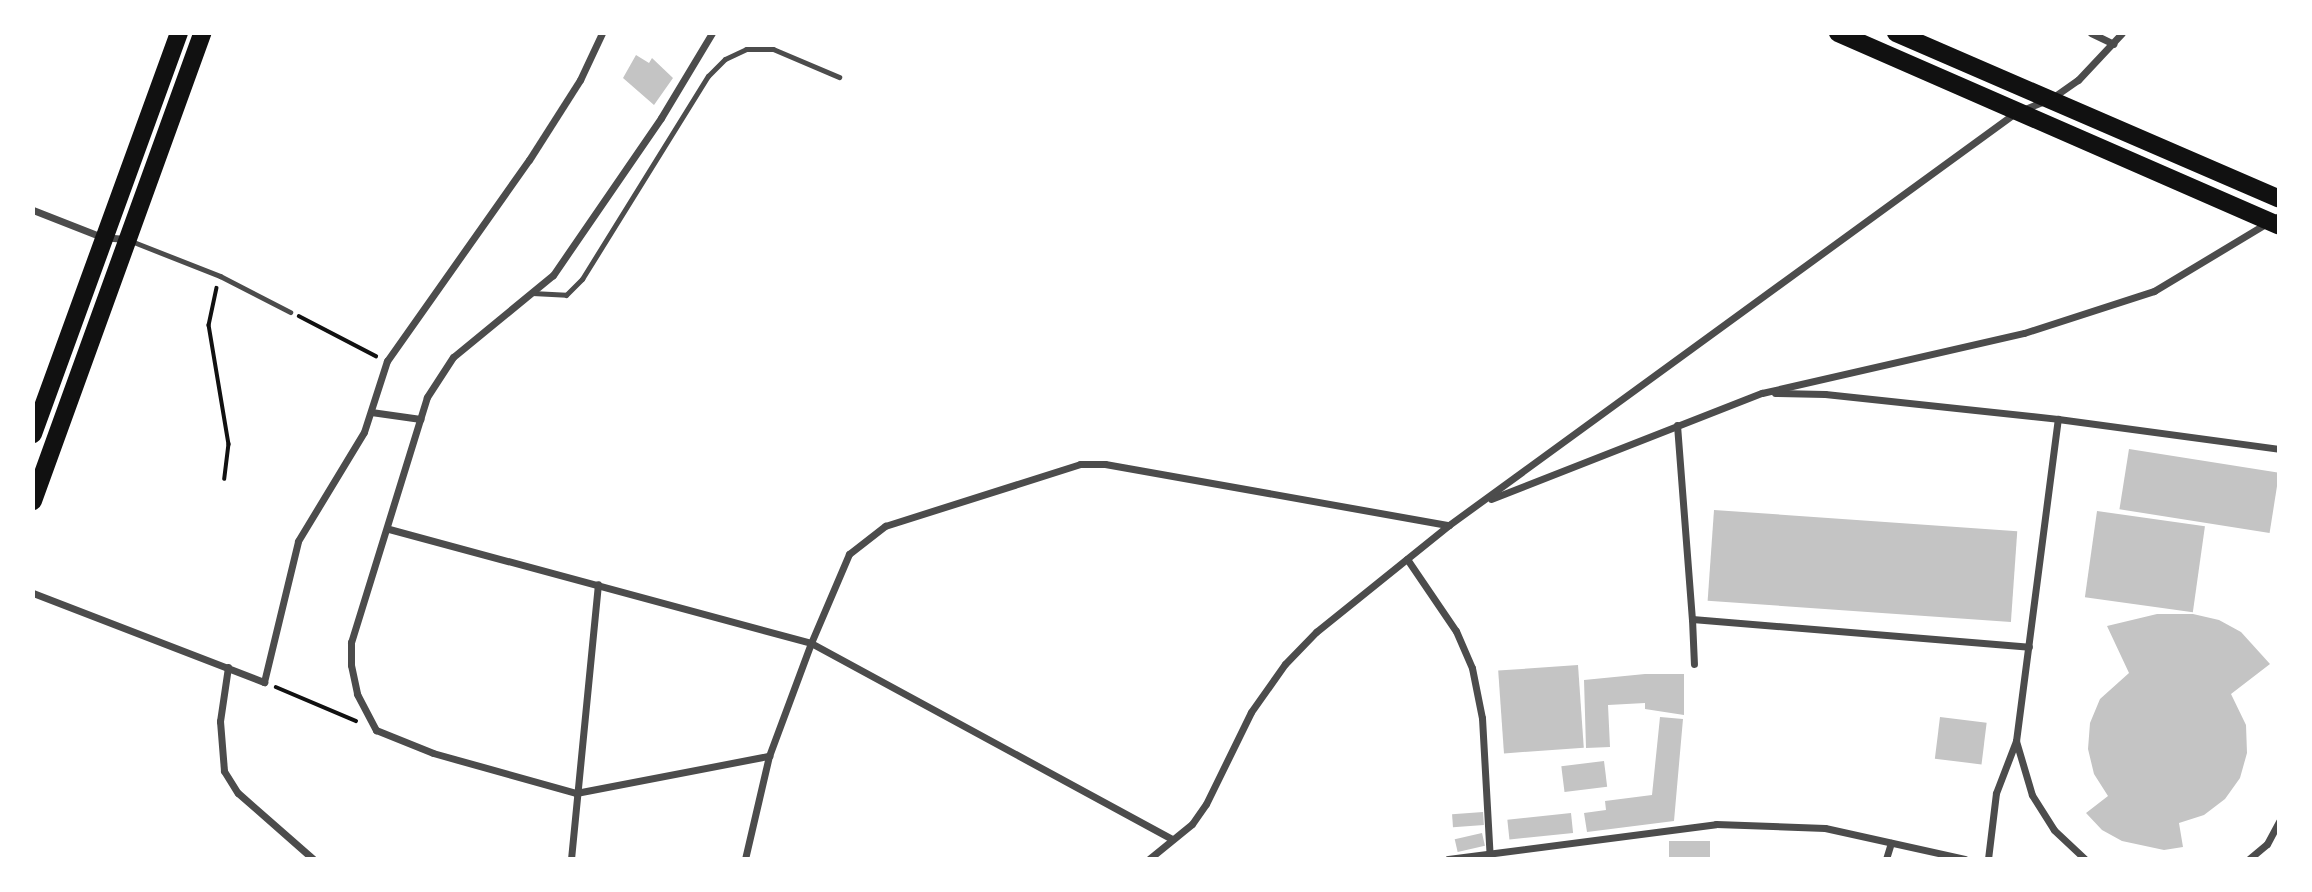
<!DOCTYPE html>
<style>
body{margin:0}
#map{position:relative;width:2312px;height:892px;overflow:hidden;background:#fff;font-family:"PT Sans Narrow",sans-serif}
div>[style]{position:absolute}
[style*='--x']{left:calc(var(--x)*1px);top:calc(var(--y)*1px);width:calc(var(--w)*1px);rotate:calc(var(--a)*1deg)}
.building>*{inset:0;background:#c4c4c4;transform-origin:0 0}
.path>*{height:3.5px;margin:-1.75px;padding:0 1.75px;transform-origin:1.75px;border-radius:1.75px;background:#111}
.service>*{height:5px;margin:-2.5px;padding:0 2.5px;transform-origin:2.5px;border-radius:2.5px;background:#4c4c4c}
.minor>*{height:7px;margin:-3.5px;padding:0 3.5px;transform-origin:3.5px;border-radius:3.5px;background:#4c4c4c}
.primary>*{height:18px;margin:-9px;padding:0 9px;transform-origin:9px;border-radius:9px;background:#111}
span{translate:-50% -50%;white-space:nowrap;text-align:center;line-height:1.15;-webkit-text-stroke:7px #fff;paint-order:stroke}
.frame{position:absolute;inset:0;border:35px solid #fff;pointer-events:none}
</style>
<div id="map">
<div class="building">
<i style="clip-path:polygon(636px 55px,649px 63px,652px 58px,673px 78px,654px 105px,623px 78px)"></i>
<i style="left:2129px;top:449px;width:152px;height:61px;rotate:9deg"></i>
<i style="left:1714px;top:510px;width:304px;height:91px;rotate:4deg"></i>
<i style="left:2097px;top:511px;width:109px;height:87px;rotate:8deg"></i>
<i style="clip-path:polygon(2157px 614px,2193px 614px,2219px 620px,2241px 632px,2270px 664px,2231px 694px,2246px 725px,2247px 753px,2240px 778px,2225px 799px,2204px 815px,2179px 823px,2183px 847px,2164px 850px,2122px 841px,2102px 830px,2086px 813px,2108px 796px,2094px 774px,2088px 749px,2090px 723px,2100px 699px,2129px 673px,2107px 626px)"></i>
<i style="left:1578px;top:665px;width:83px;height:80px;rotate:86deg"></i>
<i style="clip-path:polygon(1645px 674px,1684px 674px,1684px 715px,1645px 709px,1645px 703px,1608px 705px,1610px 747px,1586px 748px,1584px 680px)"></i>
<i style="clip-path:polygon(1660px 717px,1683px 719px,1674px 821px,1587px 832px,1584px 813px,1606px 810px,1605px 801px,1652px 795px)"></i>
<i style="left:1940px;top:717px;width:47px;height:42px;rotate:7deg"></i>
<i style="left:1604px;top:761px;width:26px;height:43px;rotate:83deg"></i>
<i style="left:1483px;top:812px;width:13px;height:31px;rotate:86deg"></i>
<i style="left:1571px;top:813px;width:20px;height:64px;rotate:84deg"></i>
<i style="left:1482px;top:833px;width:13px;height:28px;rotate:77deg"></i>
<i style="left:1710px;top:841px;width:18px;height:41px;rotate:90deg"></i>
</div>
<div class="path">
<i style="--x:217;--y:288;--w:38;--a:102"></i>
<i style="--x:209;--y:325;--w:121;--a:80.5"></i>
<i style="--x:229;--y:444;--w:35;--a:97"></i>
<i style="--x:299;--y:316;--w:87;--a:27.5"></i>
<i style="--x:276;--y:687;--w:87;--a:23"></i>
</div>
<div class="service">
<i style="--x:131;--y:241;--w:96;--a:21.5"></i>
<i style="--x:220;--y:276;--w:79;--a:27.2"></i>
<i style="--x:532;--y:293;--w:34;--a:3"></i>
<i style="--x:566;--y:295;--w:23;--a:-45"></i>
<i style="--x:582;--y:279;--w:239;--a:-58.2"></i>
<i style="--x:708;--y:76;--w:24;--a:-45"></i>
<i style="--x:725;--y:59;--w:23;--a:-25"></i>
<i style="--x:746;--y:49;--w:27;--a:0"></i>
<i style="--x:773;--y:49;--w:72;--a:23"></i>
</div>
<div class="minor">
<i style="--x:712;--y:33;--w:99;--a:121"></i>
<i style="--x:661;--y:118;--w:191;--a:124.5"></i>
<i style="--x:553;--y:275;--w:129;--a:140.6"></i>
<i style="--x:453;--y:357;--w:48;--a:123"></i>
<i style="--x:427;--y:397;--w:257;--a:107.2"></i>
<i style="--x:351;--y:642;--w:23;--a:90"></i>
<i style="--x:351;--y:665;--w:30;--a:78"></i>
<i style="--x:357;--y:694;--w:41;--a:62.2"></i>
<i style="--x:376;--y:730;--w:61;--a:22"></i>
<i style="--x:433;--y:753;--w:148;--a:15.6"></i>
<i style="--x:576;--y:793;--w:197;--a:-10.9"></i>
<i style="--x:2091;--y:33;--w:25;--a:26"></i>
<i style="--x:33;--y:210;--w:74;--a:21.4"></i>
<i style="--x:102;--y:237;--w:23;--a:5"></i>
<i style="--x:1775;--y:393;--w:50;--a:1.1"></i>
<i style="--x:1825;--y:394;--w:234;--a:6.1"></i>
<i style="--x:2058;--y:419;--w:223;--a:7.7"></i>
<i style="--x:371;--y:412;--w:50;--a:8"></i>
<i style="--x:1677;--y:425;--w:195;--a:85.6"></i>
<i style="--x:1692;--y:619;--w:338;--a:4.7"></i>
<i style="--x:1491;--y:499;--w:291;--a:-21.4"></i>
<i style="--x:1762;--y:393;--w:269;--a:-12.9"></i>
<i style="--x:2024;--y:333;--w:137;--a:-17.9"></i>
<i style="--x:2154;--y:291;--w:146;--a:-31"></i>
<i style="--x:389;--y:529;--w:437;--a:15.1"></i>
<i style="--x:811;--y:643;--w:411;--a:28.5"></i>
<i style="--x:1407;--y:559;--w:87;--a:55.8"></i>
<i style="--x:1456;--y:631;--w:40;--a:66.6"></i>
<i style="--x:1472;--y:668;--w:51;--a:78.7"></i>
<i style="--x:1482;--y:718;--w:141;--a:86.8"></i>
<i style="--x:33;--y:593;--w:248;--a:21.1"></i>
<i style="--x:264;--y:682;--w:145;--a:-76.4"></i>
<i style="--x:298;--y:541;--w:127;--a:-58.8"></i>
<i style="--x:364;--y:432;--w:75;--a:-72.1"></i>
<i style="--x:387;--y:361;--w:246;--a:-54.8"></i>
<i style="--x:529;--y:160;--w:95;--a:-57.5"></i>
<i style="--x:580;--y:80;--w:52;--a:-64.9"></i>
<i style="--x:1692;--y:619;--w:45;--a:87.5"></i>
<i style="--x:228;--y:667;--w:55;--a:98.4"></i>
<i style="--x:220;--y:721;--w:50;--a:85.4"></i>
<i style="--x:224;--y:771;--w:26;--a:58"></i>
<i style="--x:238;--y:793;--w:100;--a:41.3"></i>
<i style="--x:2016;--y:741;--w:56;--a:73.5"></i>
<i style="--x:2032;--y:795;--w:41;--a:57.8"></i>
<i style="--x:2054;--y:830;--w:42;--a:43.1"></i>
<i style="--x:571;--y:859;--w:276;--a:-84.4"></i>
<i style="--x:745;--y:859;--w:106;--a:-76.9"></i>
<i style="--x:769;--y:756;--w:121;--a:-69.6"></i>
<i style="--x:811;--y:643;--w:97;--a:-66.9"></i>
<i style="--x:849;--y:554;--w:46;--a:-37.9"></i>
<i style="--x:885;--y:526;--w:205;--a:-17.6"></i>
<i style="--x:1080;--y:464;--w:25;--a:0"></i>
<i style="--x:1105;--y:464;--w:349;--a:10.1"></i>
<i style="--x:1149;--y:859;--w:55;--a:-39.1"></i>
<i style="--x:1192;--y:824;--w:24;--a:-55"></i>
<i style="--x:1206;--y:804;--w:102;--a:-63.9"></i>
<i style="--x:1251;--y:712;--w:59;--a:-54.7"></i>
<i style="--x:1285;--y:664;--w:45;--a:-45.9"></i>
<i style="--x:1316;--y:632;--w:171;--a:-38.8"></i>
<i style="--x:1449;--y:525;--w:700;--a:-36.05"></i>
<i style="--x:2015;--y:113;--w:40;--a:-22"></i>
<i style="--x:2052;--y:98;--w:32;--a:-35"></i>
<i style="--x:2078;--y:80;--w:64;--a:-46.9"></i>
<i style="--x:1448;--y:859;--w:270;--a:-7.4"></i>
<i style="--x:1716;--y:824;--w:109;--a:2.1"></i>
<i style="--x:1825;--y:828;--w:143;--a:12.5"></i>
<i style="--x:1886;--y:859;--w:17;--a:-73"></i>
<i style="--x:1988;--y:859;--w:66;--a:-83.1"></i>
<i style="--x:1996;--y:793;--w:56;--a:-69"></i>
<i style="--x:2016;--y:741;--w:325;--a:-82.6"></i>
<i style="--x:2249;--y:859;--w:23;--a:-40"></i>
<i style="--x:2267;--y:844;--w:26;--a:-62"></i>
</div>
<div class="primary">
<i style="--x:1838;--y:33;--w:481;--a:23.6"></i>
<i style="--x:1896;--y:33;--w:417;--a:23.4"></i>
<i style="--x:33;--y:434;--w:427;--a:-70"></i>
<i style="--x:33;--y:501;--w:498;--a:-70.1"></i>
</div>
<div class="frame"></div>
</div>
